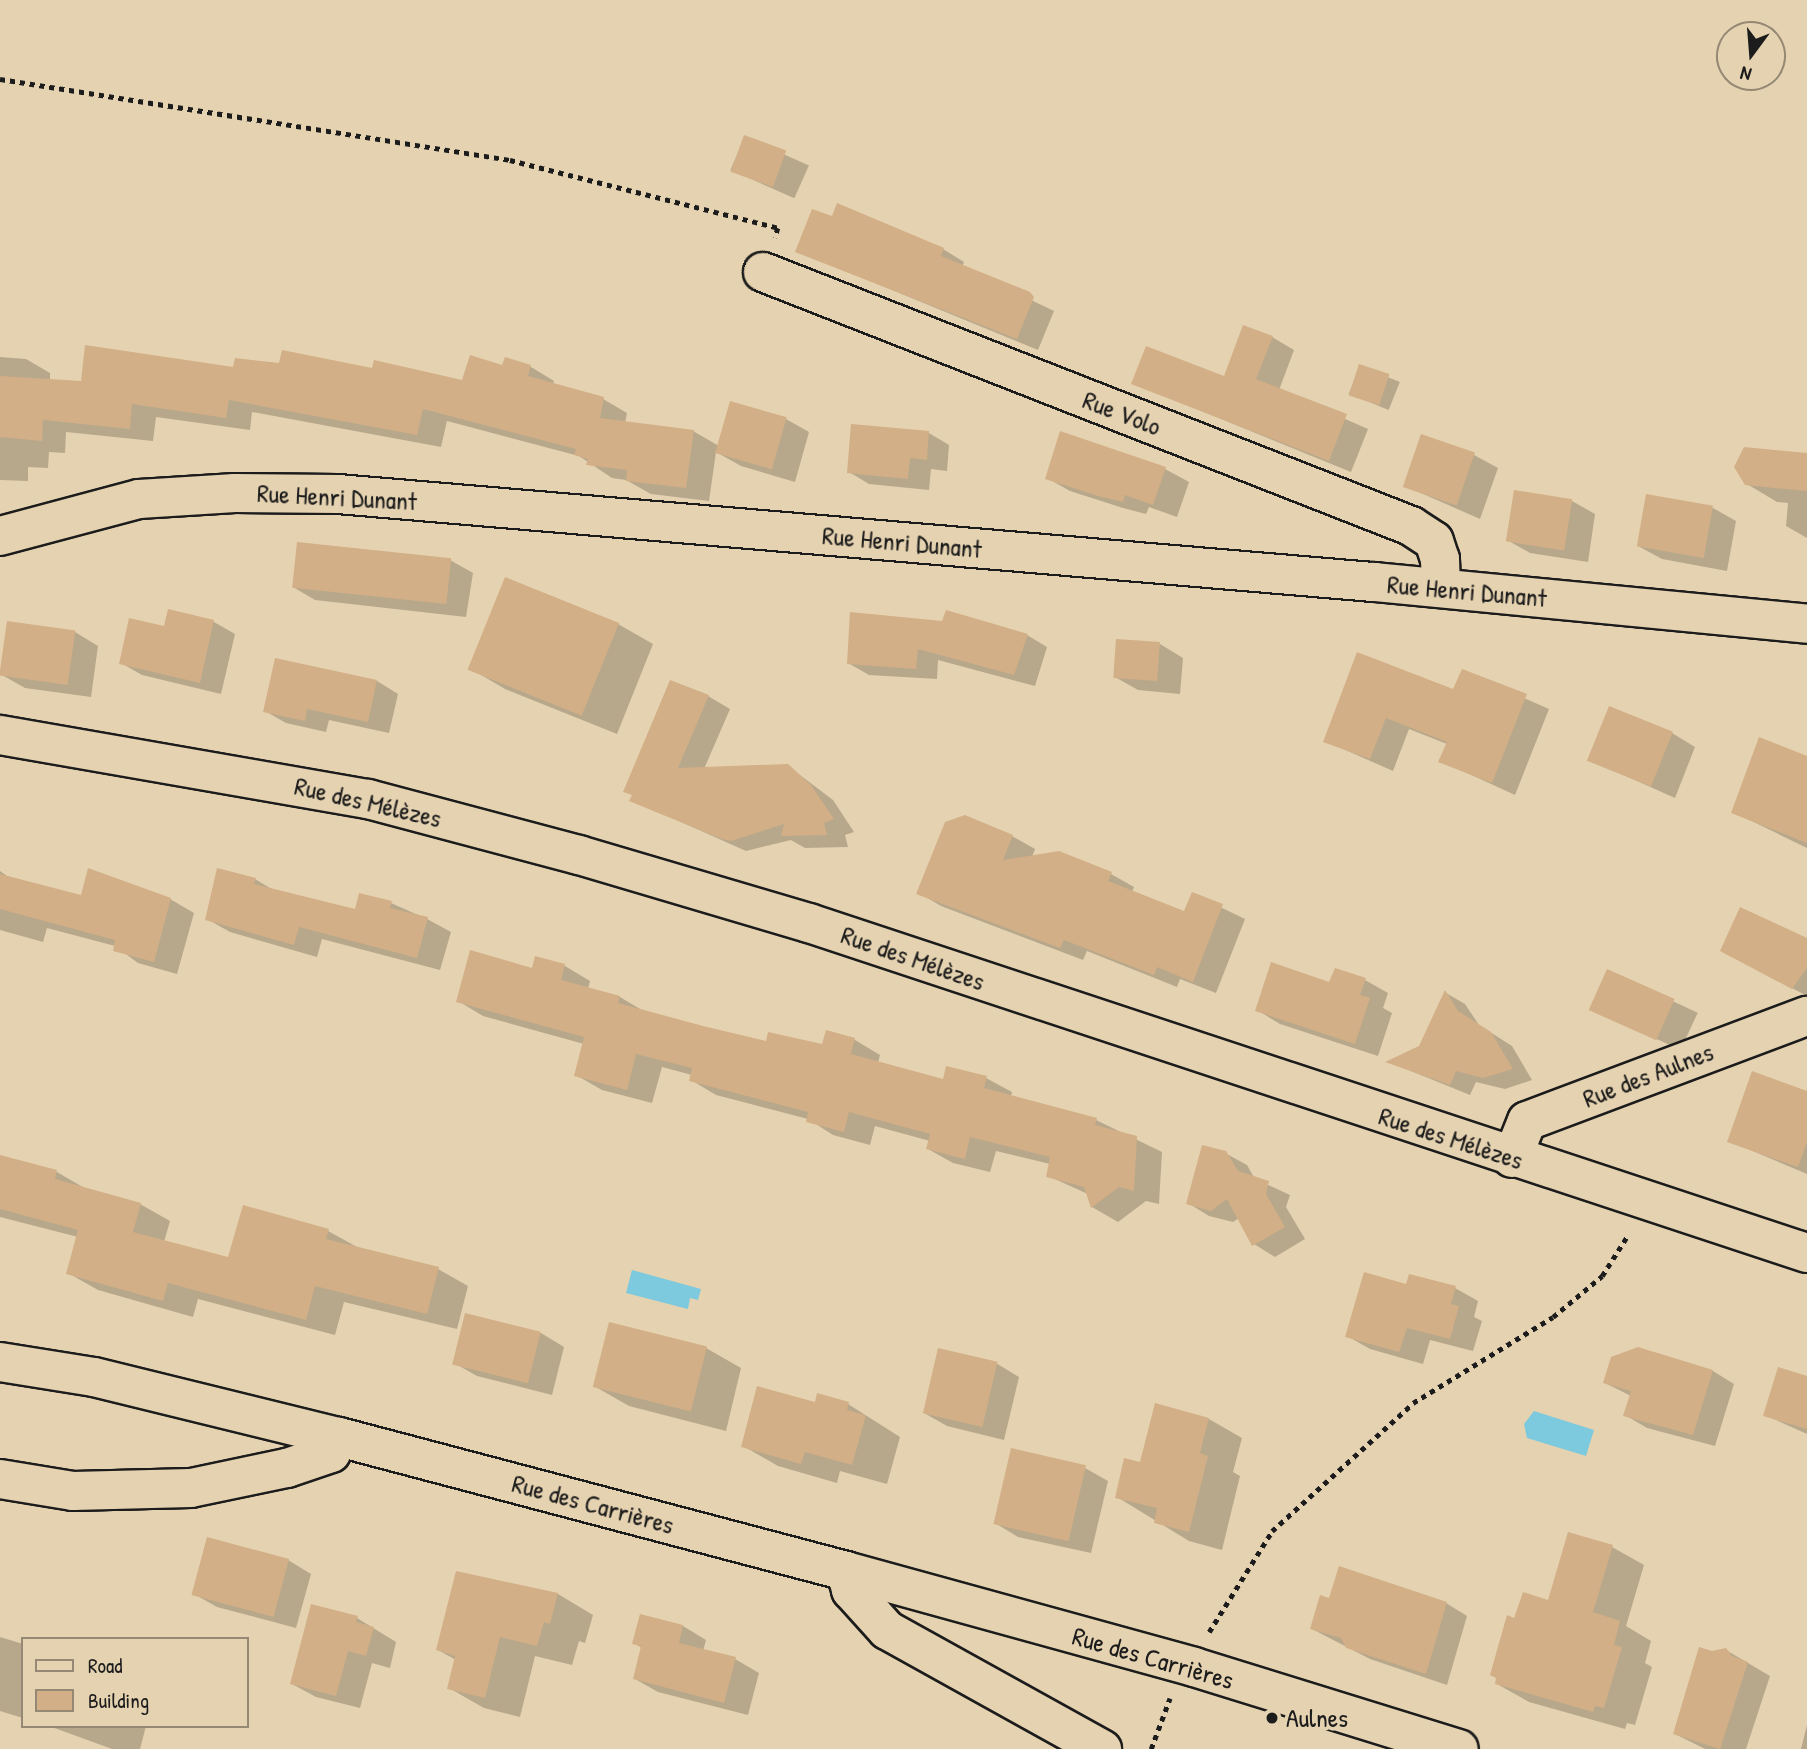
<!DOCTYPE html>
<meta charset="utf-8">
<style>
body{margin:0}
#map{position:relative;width:1807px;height:1749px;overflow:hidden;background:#e5d2b0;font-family:"Patrick Hand",sans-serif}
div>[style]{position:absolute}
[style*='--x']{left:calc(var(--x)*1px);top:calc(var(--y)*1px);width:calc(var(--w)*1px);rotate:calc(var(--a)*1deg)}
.water>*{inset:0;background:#7dc9dd}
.shadow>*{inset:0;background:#0003;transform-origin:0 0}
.building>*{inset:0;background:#d2af86;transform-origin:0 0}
.path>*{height:4.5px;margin-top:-2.25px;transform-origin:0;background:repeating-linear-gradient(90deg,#1c1c1c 0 5px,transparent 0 10px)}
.roads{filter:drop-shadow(2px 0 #1c1c1c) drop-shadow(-2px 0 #1c1c1c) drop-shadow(0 2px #1c1c1c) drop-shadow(0 -2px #1c1c1c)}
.minor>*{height:38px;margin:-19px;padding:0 19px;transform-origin:19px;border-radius:19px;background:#e5d2b0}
.dots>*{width:19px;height:19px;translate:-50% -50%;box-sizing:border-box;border:4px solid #e5d2b0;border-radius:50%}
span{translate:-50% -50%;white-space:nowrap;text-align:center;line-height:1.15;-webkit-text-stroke:7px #e5d2b0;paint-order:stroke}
.street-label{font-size:26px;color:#1c1c1c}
.poi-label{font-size:26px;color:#1c1c1c}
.left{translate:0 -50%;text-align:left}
.legend{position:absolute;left:21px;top:1637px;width:228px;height:91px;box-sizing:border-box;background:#e5d2b0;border:2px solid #958975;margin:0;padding:9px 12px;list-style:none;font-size:21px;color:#1c1c1c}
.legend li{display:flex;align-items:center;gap:14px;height:35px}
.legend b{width:35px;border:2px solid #958975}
.north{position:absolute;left:1716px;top:21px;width:70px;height:70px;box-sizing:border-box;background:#e5d2b0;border:2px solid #958975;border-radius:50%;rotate:196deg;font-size:19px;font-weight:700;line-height:28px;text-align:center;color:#1c1c1c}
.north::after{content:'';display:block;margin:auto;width:24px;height:32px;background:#1c1c1c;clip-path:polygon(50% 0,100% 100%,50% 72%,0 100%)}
</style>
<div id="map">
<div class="water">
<i style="clip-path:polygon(632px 1270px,701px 1289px,698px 1300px,690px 1298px,688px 1309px,626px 1293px)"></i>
<i style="clip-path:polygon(1534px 1411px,1594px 1430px,1586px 1456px,1527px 1438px,1524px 1424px)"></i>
</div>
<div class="shadow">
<i style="left:745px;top:137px;width:70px;height:36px;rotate:24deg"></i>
<i style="clip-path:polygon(943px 249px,964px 262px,962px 267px,1054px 311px,1038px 350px,797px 251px)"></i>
<i style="clip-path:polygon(1272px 337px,1294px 350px,1279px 390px,1368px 429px,1351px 472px,1133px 383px,1225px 378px)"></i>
<i style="clip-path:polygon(0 357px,26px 359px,50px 373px,50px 381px,83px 383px,281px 365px,374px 370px,463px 382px,503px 367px,506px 359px,531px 367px,554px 381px,553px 385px,603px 399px,627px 413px,625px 423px,693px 431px,719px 446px,786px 419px,809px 432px,795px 482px,741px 466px,716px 452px,709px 501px,651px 494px,626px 480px,612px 478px,579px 456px,447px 421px,441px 447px,252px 412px,250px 430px,156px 417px,153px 441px,66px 432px,65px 453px,49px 452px,48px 468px,28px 467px,28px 481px,0 480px)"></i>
<i style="left:1360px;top:366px;width:43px;height:30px;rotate:22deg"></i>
<i style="clip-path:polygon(929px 433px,949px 445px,947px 471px,931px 469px,929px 490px,869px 484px,849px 472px)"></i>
<i style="clip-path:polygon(1061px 434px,1165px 469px,1189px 482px,1177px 517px,1149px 507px,1146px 514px,1123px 508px,1070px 491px,1047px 478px)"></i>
<i style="clip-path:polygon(1474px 455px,1498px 468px,1480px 519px,1405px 486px)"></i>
<i style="clip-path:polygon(1807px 455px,1807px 561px,1807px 538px,1786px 526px,1788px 503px,1777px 502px,1747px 484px)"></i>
<i style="clip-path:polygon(1515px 492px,1572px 501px,1595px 514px,1588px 562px,1530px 553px,1507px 540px)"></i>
<i style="clip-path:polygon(1713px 508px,1736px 521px,1727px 571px,1662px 559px,1638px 546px)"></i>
<i style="clip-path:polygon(450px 560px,473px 573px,466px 617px,315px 600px,293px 587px)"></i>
<i style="clip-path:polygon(506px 579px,618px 624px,653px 644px,617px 734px,505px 689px,471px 669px)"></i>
<i style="clip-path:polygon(169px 611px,214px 622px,235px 634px,221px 694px,142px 675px,121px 663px,165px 628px)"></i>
<i style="clip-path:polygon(852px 613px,1027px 635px,1047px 647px,1035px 686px,938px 660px,937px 679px,869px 675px,848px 663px)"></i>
<i style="clip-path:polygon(75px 632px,98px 646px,91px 697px,25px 688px,2px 675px)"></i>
<i style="clip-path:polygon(1160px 644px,1183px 658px,1180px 694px,1138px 690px,1115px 677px)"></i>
<i style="clip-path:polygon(1463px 671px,1549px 709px,1515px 795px,1441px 761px,1447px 744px,1409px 729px,1393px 771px,1325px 741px,1454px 692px)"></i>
<i style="clip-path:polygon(377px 681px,398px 694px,389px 733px,329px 720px,326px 732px,286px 723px,265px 711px)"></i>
<i style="clip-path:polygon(708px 696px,730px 709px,704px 769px,788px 766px,833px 800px,854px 832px,845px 835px,848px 847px,805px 848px,791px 840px,746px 851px,632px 800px)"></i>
<i style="clip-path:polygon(1672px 733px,1695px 747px,1675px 798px,1590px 760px)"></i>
<i style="clip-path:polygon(1807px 762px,1807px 848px,1733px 812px)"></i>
<i style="clip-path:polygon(1012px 836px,1035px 849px,1032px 857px,1059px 853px,1111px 874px,1134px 887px,1132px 892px,1185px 914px,1193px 894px,1245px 919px,1216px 993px,1180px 979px,1177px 987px,1087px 951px,1083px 960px,941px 906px,919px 893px)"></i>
<i style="clip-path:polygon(0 871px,10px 878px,82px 897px,170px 899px,194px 913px,177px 974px,138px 963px,115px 946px,47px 928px,43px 942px,0 930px)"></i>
<i style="clip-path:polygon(255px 879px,275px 891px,356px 911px,391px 903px,427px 919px,451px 932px,440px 970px,322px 939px,317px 957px,230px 932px,207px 919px)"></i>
<i style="clip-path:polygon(1807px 940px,1807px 996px,1746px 964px)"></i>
<i style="clip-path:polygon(536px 958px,565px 966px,590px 981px,588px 989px,620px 997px,645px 1012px,768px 1043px,823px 1046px,827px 1032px,855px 1040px,880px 1055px,878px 1063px,944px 1081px,986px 1078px,1012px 1092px,1011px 1097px,1096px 1120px,1162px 1152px,1159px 1204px,1146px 1201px,1118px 1222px,1092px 1207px,1088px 1194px,1048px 1176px,1050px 1164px,996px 1151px,990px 1172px,953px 1163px,928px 1149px,930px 1141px,875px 1126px,870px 1145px,833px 1135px,808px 1119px,716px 1095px,691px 1080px,692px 1075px,662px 1067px,652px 1103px,602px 1090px,576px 1075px,584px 1044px,483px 1016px,458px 1001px,533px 970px)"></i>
<i style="left:1608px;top:971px;width:99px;height:41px;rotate:25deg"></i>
<i style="clip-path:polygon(1365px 980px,1388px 993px,1383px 1008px,1392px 1013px,1378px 1056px,1280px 1024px,1257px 1010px,1331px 984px)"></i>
<i style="clip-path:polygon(1446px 993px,1465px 1004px,1479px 1025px,1512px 1046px,1532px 1080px,1505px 1089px,1476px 1082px,1470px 1095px,1389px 1062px,1420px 1047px)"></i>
<i style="clip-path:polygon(1807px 1093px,1807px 1174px,1729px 1141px)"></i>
<i style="clip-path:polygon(1225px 1153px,1247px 1165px,1255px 1179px,1290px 1195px,1286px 1207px,1305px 1239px,1275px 1257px,1254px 1244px,1239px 1218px,1233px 1222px,1209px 1216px,1188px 1203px)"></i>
<i style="clip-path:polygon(0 1156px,57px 1172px,86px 1189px,140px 1204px,170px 1221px,164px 1242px,229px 1259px,328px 1231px,357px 1247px,438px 1269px,468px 1286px,457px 1329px,344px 1302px,335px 1335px,198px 1299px,193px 1317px,98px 1290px,68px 1273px,78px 1237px,0 1217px)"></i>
<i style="clip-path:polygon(1407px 1286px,1455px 1288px,1478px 1301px,1474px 1317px,1482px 1321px,1473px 1351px,1430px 1340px,1423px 1364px,1370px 1349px,1347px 1336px)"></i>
<i style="clip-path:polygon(466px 1315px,541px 1333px,564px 1347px,552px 1395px,477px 1376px,454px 1363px)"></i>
<i style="clip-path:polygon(706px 1348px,741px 1368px,726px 1431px,629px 1406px,594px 1386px)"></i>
<i style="clip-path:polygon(996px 1363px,1019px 1377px,1004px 1440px,947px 1426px,924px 1413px)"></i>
<i style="clip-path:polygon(1713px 1371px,1734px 1384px,1715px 1446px,1647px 1428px,1625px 1415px,1631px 1396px,1605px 1383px)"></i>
<i style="clip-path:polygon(1807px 1377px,1807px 1434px,1765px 1415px)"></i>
<i style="clip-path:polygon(817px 1404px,848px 1404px,900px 1437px,887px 1484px,840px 1471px,837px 1483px,778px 1466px,743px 1446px)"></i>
<i style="clip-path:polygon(1209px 1419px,1242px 1438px,1233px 1472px,1240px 1476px,1222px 1550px,1189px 1541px,1117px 1497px,1141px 1464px)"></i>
<i style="clip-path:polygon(1085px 1468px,1108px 1481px,1091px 1553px,1018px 1537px,995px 1523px)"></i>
<i style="clip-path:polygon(1612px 1547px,1644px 1565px,1626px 1626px,1651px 1641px,1645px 1663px,1652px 1667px,1635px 1725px,1627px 1723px,1625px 1729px,1529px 1702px,1497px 1684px,1516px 1620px,1550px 1602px)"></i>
<i style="clip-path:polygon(288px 1560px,311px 1574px,296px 1628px,217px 1607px,194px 1594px)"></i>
<i style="clip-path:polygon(458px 1573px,558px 1594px,593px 1615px,585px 1643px,579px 1641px,572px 1665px,535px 1656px,520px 1717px,484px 1708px,449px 1688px,456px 1660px,438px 1650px)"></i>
<i style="clip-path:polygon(1331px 1600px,1446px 1603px,1467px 1616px,1447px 1685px,1370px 1659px,1312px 1629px)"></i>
<i style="clip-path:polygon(357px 1618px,396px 1642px,390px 1668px,372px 1663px,360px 1708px,316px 1697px,292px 1684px)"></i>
<i style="clip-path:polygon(683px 1626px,706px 1640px,703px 1651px,735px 1659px,759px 1673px,748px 1715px,658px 1692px,635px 1679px,642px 1648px,634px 1643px)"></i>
<i style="clip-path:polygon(0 1637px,23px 1644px,23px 1718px,0 1711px)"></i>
<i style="clip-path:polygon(1726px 1650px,1770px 1676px,1746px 1749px,1705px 1749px,1675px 1734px,1712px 1653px)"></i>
<i style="clip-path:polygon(1807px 1725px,1807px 1749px,1801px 1749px)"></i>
<i style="clip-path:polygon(49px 1726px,146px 1726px,140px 1749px,112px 1749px)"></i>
</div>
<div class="building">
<i style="left:744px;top:135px;width:45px;height:39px;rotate:20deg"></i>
<i style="clip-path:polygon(837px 203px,944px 248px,941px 256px,1030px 292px,1034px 297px,1017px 339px,795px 252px,812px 209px,832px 216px)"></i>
<i style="clip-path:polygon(1243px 325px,1273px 336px,1256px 379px,1347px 414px,1329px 461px,1131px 384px,1146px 346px,1224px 376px)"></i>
<i style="clip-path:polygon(85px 345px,233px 367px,235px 358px,279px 363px,282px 350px,372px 368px,374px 360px,462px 380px,470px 355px,502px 365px,505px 357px,531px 365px,528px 376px,604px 397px,600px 418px,694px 430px,686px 488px,626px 481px,627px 470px,586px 465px,588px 459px,574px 455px,576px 449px,423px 409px,417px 435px,229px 400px,226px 418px,132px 404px,130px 429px,43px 420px,42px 441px,0 437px,0 376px,81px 381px)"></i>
<i style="left:1359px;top:364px;width:32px;height:33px;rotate:18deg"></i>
<i style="left:730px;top:401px;width:59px;height:54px;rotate:16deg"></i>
<i style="clip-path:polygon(851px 424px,929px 431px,927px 460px,910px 458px,908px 479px,847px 473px)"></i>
<i style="clip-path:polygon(1060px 431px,1166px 467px,1153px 505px,1125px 495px,1123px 502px,1098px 496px,1045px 479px)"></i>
<i style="left:1421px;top:434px;width:57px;height:56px;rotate:19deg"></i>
<i style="clip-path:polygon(1744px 447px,1807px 453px,1807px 491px,1745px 485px,1734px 467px)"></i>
<i style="left:1514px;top:490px;width:59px;height:52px;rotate:9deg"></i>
<i style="left:1646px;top:494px;width:68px;height:53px;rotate:10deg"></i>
<i style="left:297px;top:542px;width:155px;height:46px;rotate:6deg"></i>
<i style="left:505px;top:577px;width:123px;height:100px;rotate:22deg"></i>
<i style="clip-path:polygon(168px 609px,214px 620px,200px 683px,119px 664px,129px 618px,164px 626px)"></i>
<i style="clip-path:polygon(946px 610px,1028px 634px,1014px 675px,918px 649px,916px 669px,847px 664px,850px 612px,942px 621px)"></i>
<i style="left:7px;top:621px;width:69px;height:55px;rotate:8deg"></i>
<i style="left:1116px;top:639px;width:44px;height:39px;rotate:4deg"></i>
<i style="clip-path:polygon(1357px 652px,1453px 689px,1462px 669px,1527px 694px,1492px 783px,1438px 762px,1447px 742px,1386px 718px,1370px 759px,1323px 742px)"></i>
<i style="clip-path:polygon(275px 658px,377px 680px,368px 722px,307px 709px,305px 721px,263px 712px)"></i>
<i style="clip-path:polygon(670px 680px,709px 695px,678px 768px,788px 764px,811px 785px,834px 819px,824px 823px,827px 835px,781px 836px,784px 824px,731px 841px,722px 839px,629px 801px,632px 795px,623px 792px)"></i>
<i style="left:1609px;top:706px;width:69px;height:59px;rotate:22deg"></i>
<i style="clip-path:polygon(1759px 737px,1807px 756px,1807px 843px,1731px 813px)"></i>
<i style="clip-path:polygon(965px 815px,1013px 835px,1003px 860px,1059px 851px,1112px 872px,1108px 881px,1184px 911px,1192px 892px,1223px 904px,1193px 982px,1157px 967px,1154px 975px,1064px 940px,1060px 948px,916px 894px,945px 822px)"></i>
<i style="clip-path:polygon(88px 868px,171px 898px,154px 962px,113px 951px,115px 940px,0 909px,0 874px,81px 895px)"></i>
<i style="clip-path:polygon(217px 868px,256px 878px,254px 884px,355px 909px,359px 893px,392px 901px,390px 908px,428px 917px,417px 958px,299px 927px,294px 945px,205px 920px)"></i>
<i style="clip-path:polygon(1740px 907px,1807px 938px,1807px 968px,1792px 989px,1720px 951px)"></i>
<i style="clip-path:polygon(470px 950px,532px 968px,535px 956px,565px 964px,561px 980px,620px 996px,618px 1003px,703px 1026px,766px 1041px,768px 1032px,822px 1044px,826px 1030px,855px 1038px,851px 1054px,943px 1079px,946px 1066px,987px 1076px,984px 1088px,1097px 1118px,1095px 1125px,1137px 1136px,1134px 1191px,1119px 1187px,1091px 1208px,1084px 1187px,1046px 1177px,1050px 1157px,970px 1137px,965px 1159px,926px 1149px,930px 1134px,849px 1112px,844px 1132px,806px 1122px,808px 1112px,689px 1081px,692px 1068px,636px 1054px,627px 1090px,574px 1076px,584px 1037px,456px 1002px)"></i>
<i style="clip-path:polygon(1271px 962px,1329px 982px,1335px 968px,1366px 978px,1360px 995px,1370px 998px,1355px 1044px,1255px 1011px)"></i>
<i style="left:1607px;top:969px;width:74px;height:45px;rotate:24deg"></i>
<i style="clip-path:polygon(1445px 990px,1458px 1011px,1491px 1032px,1513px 1069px,1483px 1078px,1456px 1071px,1450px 1085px,1385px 1062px,1419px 1046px)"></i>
<i style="clip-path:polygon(1752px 1071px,1807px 1091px,1807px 1142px,1798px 1167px,1727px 1142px)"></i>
<i style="clip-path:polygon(1202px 1145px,1226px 1151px,1238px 1171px,1269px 1181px,1266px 1194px,1285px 1227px,1252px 1246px,1227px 1199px,1211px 1211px,1186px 1204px)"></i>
<i style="clip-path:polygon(0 1155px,57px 1170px,55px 1179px,141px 1203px,133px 1232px,228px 1257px,243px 1205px,329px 1229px,326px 1239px,439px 1267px,427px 1314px,315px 1286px,306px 1320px,168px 1283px,163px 1301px,66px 1274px,78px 1230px,0 1209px)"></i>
<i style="clip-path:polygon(1364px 1272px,1406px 1284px,1409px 1274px,1456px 1286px,1451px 1304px,1459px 1306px,1450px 1339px,1407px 1328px,1399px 1352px,1345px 1337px)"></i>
<i style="left:465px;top:1313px;width:78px;height:53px;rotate:14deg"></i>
<i style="left:609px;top:1322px;width:101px;height:67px;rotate:14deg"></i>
<i style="clip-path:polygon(1638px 1347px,1713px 1370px,1693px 1435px,1623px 1416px,1631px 1391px,1603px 1383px,1611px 1357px)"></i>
<i style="left:938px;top:1348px;width:61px;height:67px;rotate:13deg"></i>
<i style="clip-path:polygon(1778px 1367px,1807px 1376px,1807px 1429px,1763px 1416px)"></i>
<i style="clip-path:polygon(757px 1386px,815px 1402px,817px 1393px,849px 1402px,847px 1410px,866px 1415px,852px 1465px,805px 1452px,801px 1464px,741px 1447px)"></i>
<i style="clip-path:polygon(1155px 1403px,1209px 1418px,1200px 1453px,1208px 1456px,1189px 1532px,1154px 1523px,1157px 1508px,1115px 1498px,1124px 1458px,1140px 1462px)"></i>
<i style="left:1011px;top:1448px;width:77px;height:78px;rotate:13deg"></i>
<i style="clip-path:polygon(1568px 1532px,1613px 1545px,1593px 1612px,1620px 1621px,1614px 1645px,1622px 1647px,1604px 1708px,1595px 1706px,1593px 1712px,1495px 1684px,1496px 1678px,1490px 1675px,1507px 1615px,1514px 1618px,1523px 1592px,1548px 1600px)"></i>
<i style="left:207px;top:1537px;width:85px;height:60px;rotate:15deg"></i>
<i style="clip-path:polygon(1339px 1566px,1447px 1602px,1426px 1674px,1346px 1648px,1341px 1638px,1310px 1629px,1320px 1595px,1329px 1598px)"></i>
<i style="clip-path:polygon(456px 1571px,558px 1593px,550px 1624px,544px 1622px,537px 1646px,500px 1637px,485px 1698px,447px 1689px,455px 1656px,436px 1650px)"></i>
<i style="clip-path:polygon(311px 1604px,358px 1616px,356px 1622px,374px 1627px,366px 1656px,348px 1651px,336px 1696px,290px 1684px)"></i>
<i style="clip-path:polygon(640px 1614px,683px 1625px,679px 1643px,736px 1657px,724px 1703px,633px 1679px,641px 1646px,632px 1644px)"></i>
<i style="clip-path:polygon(1699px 1647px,1712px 1651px,1726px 1648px,1732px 1656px,1748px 1662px,1720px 1749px,1673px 1734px)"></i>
</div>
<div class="path">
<i style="--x:0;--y:79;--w:516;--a:9.02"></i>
<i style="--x:510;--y:160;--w:276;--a:14.2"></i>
<i style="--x:778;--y:228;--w:10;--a:107"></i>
<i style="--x:1209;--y:1632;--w:119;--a:-58"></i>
<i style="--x:1272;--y:1531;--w:190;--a:-42.2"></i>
<i style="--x:1413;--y:1403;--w:164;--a:-31.6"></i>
<i style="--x:1553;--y:1317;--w:64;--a:-39.9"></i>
<i style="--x:1602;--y:1276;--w:49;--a:-57.6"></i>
<i style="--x:1151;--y:1749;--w:54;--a:-69.6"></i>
</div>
<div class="roads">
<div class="minor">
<i style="--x:763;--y:272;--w:696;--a:21.4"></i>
<i style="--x:1411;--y:526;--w:27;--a:33"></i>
<i style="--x:1434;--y:541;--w:19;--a:72"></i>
<i style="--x:1440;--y:559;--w:29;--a:88"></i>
<i style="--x:0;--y:536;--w:144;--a:-14.9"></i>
<i style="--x:139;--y:499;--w:96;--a:-3.6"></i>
<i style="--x:235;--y:493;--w:103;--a:0.6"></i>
<i style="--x:338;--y:494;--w:1040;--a:4.86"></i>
<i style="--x:1374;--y:582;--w:435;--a:5.5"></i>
<i style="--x:0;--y:735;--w:374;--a:9.9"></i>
<i style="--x:368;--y:799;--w:218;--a:14.9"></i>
<i style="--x:579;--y:855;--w:240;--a:16.5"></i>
<i style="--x:809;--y:923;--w:1051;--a:18.3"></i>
<i style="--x:1512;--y:1158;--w:40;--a:-68"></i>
<i style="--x:1527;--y:1121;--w:299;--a:-20.6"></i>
<i style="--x:0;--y:1362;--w:95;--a:9.1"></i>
<i style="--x:94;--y:1377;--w:252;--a:13.8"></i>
<i style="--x:339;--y:1437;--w:524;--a:14.8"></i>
<i style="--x:846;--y:1571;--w:361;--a:15.4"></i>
<i style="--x:1194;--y:1667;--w:277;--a:17.2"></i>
<i style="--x:0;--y:1479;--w:74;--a:9.3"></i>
<i style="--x:73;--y:1491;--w:118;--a:-1.5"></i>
<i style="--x:191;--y:1488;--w:98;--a:-11.8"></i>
<i style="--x:287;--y:1468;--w:46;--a:-18.8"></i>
<i style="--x:331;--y:1453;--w:18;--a:-63"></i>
<i style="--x:846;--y:1571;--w:20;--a:75"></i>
<i style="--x:851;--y:1590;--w:54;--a:48"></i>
<i style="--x:887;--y:1630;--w:246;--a:29"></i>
</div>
</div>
<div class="dots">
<i style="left:1272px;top:1718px;background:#1c1c1c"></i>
</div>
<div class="street-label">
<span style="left:1122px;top:413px;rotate:21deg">Rue Volo</span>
<span style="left:337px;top:497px;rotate:3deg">Rue Henri Dunant</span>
<span style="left:902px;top:542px;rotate:5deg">Rue Henri Dunant</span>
<span style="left:1467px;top:591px;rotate:5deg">Rue Henri Dunant</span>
<span style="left:368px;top:802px;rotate:13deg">Rue des Mélèzes</span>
<span style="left:913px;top:958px;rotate:19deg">Rue des Mélèzes</span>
<span style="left:1648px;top:1075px;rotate:-21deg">Rue des Aulnes</span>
<span style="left:1451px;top:1138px;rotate:18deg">Rue des Mélèzes</span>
<span style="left:593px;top:1504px;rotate:15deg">Rue des Carrières</span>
<span style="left:1153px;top:1658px;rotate:16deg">Rue des Carrières</span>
</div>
<div class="poi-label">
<span class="left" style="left:1286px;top:1718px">Aulnes</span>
</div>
<ul class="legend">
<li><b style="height:9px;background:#e5d2b0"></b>Road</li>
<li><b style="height:19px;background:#d2af86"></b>Building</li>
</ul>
<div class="north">N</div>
</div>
